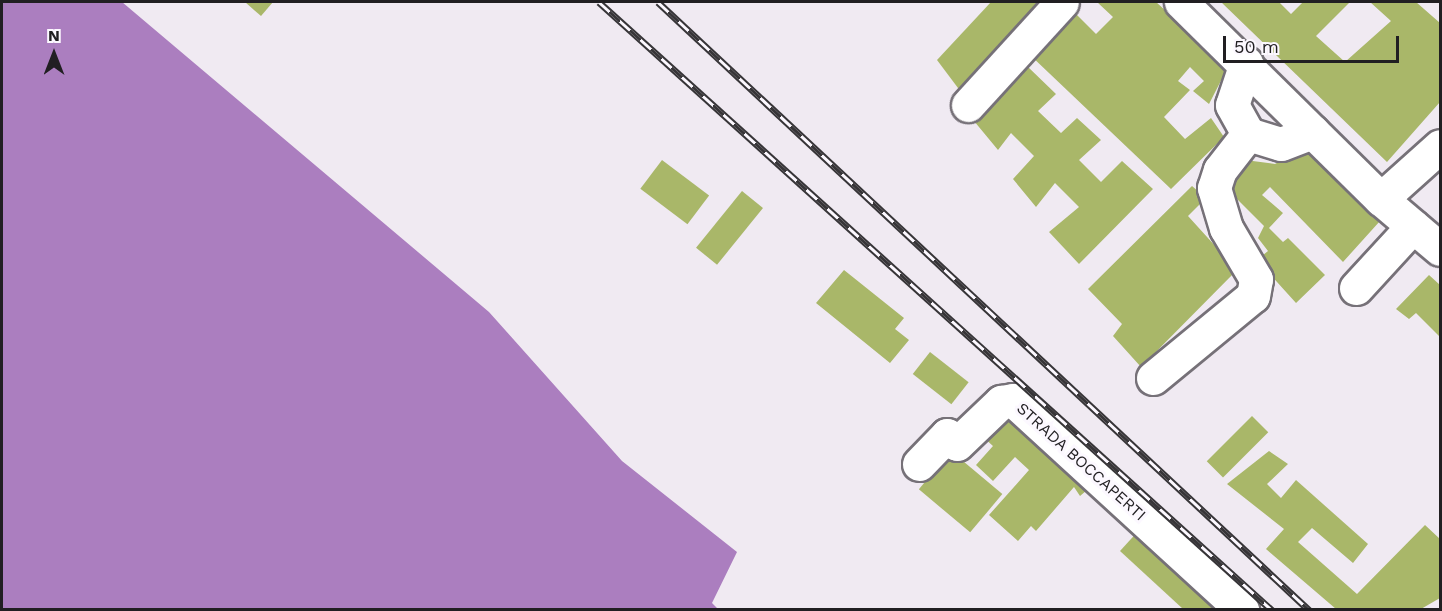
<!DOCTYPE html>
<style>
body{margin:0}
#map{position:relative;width:1442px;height:611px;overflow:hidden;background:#f0eaf2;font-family:"Work Sans",sans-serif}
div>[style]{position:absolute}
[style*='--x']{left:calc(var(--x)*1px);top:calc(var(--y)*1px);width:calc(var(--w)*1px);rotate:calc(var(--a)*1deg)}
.water>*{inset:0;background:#ab7ebf}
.building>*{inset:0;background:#a9b769;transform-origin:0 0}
.roads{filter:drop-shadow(2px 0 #767178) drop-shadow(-2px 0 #767178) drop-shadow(0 2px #767178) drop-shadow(0 -2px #767178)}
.minor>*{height:33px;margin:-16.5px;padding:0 16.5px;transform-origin:16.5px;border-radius:16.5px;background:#fff}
.major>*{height:33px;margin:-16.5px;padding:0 16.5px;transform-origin:16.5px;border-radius:16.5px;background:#fff}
.rail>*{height:7px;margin-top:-3.5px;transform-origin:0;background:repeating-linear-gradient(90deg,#fcf8ff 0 14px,#373538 0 28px);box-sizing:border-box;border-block:2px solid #373538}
span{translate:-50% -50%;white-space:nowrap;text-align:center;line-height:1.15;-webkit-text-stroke:6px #fcf8ff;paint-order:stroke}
.street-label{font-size:16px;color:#211f22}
.frame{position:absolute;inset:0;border:3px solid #211f22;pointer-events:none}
.north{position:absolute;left:24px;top:24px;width:60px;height:60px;-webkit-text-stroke:4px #fcf8ff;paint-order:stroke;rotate:0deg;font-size:16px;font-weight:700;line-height:24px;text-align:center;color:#211f22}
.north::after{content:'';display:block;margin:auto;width:21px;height:27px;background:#211f22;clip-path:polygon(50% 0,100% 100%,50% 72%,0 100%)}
.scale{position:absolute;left:1223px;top:36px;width:176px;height:27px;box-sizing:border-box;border:3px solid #211f22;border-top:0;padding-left:8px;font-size:18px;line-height:21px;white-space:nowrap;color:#211f22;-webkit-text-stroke:4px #fcf8ff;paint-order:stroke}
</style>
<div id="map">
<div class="water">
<i style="clip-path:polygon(2px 2px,122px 2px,489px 312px,622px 461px,737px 552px,712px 603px,718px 609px,2px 609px)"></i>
</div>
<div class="building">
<i style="clip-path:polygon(245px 2px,273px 2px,261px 16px)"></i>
<i style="clip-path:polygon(991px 2px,1045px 2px,961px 92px,937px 60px)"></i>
<i style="clip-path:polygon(1097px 2px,1156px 2px,1228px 67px,1209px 104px,1193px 91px,1204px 81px,1190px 67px,1178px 81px,1190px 90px,1164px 117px,1185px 139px,1211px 118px,1224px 137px,1171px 189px,1029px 54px,1070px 8px,1096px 34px,1113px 17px)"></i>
<i style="clip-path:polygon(1221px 2px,1279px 2px,1291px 14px,1303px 2px,1350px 2px,1316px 36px,1345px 62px,1391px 21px,1370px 2px,1416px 2px,1440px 23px,1440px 102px,1387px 162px)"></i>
<i style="clip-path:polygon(1027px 66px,1056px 94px,1038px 111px,1061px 133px,1077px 118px,1101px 140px,1079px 160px,1101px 182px,1122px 161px,1153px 189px,1079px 264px,1049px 232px,1079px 207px,1055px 183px,1036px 207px,1013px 179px,1034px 156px,1011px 133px,998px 150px,974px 121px)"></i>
<i style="clip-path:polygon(1305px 148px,1380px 221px,1343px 262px,1270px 187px,1262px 195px,1283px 213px,1269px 228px,1283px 242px,1288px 238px,1325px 275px,1296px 303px,1257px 260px,1268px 251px,1258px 238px,1264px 226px,1221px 183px,1245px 160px,1275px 164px)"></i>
<i style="left:662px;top:160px;width:59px;height:36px;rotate:37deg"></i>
<i style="clip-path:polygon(1192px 186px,1206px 198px,1188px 216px,1237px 270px,1141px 367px,1113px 336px,1122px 324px,1088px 289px)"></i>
<i style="left:742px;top:191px;width:27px;height:73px;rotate:39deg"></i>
<i style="clip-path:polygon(844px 270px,904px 318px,895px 329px,909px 340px,890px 363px,816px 303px)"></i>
<i style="clip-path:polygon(1429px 275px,1440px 285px,1440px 337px,1416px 313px,1409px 319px,1396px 309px)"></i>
<i style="left:930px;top:352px;width:49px;height:28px;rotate:38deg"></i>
<i style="clip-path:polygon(1008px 408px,1093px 485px,1080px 496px,1074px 487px,1036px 531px,1031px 526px,1018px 541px,989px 515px,1029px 470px,1015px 457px,993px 481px,976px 465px,993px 446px,983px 437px)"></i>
<i style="left:1252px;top:416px;width:23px;height:64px;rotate:45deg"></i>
<i style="left:951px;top:451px;width:67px;height:50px;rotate:40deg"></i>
<i style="clip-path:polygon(1269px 451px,1288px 464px,1267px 484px,1281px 498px,1296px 480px,1368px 544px,1353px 563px,1312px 528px,1298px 542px,1357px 594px,1425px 525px,1440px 539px,1440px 598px,1421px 609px,1336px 609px,1266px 549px,1284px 529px,1227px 484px)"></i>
<i style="clip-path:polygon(1141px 528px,1231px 609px,1183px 609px,1120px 551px)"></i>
</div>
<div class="roads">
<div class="minor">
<i style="--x:1246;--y:63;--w:44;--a:108.4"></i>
<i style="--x:1232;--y:105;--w:33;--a:61"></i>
<i style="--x:1248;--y:134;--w:34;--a:17"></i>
<i style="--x:1281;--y:144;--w:34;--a:-21"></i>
<i style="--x:968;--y:105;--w:139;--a:-47.6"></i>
<i style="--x:1381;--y:199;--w:79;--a:-41.9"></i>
<i style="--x:1356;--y:288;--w:84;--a:-47.4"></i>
<i style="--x:1153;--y:378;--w:129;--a:-39.4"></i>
<i style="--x:1253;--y:296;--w:17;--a:-80"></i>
<i style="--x:1256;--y:279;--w:59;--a:-120.5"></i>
<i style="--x:1226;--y:228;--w:42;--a:-106.7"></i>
<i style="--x:1214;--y:188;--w:19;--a:-72"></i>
<i style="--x:1220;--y:170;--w:46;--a:-52.1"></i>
<i style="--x:919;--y:464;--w:40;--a:-46"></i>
<i style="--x:947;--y:435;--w:13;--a:42"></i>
<i style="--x:957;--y:444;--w:61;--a:-43.7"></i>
<i style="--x:1001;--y:402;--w:12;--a:-9"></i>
<i style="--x:1013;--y:400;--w:311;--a:42.5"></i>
</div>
<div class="major">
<i style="--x:1181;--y:2;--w:281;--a:44.6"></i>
<i style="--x:1381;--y:199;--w:77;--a:40.3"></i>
</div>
</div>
<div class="rail">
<i style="--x:599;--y:2;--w:907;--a:42.1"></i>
<i style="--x:658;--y:2;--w:891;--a:43.04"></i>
</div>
<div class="street-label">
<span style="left:1081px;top:462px;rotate:42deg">STRADA BOCCAPERTI</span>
</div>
<div class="frame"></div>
<div class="north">N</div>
<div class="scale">50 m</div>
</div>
